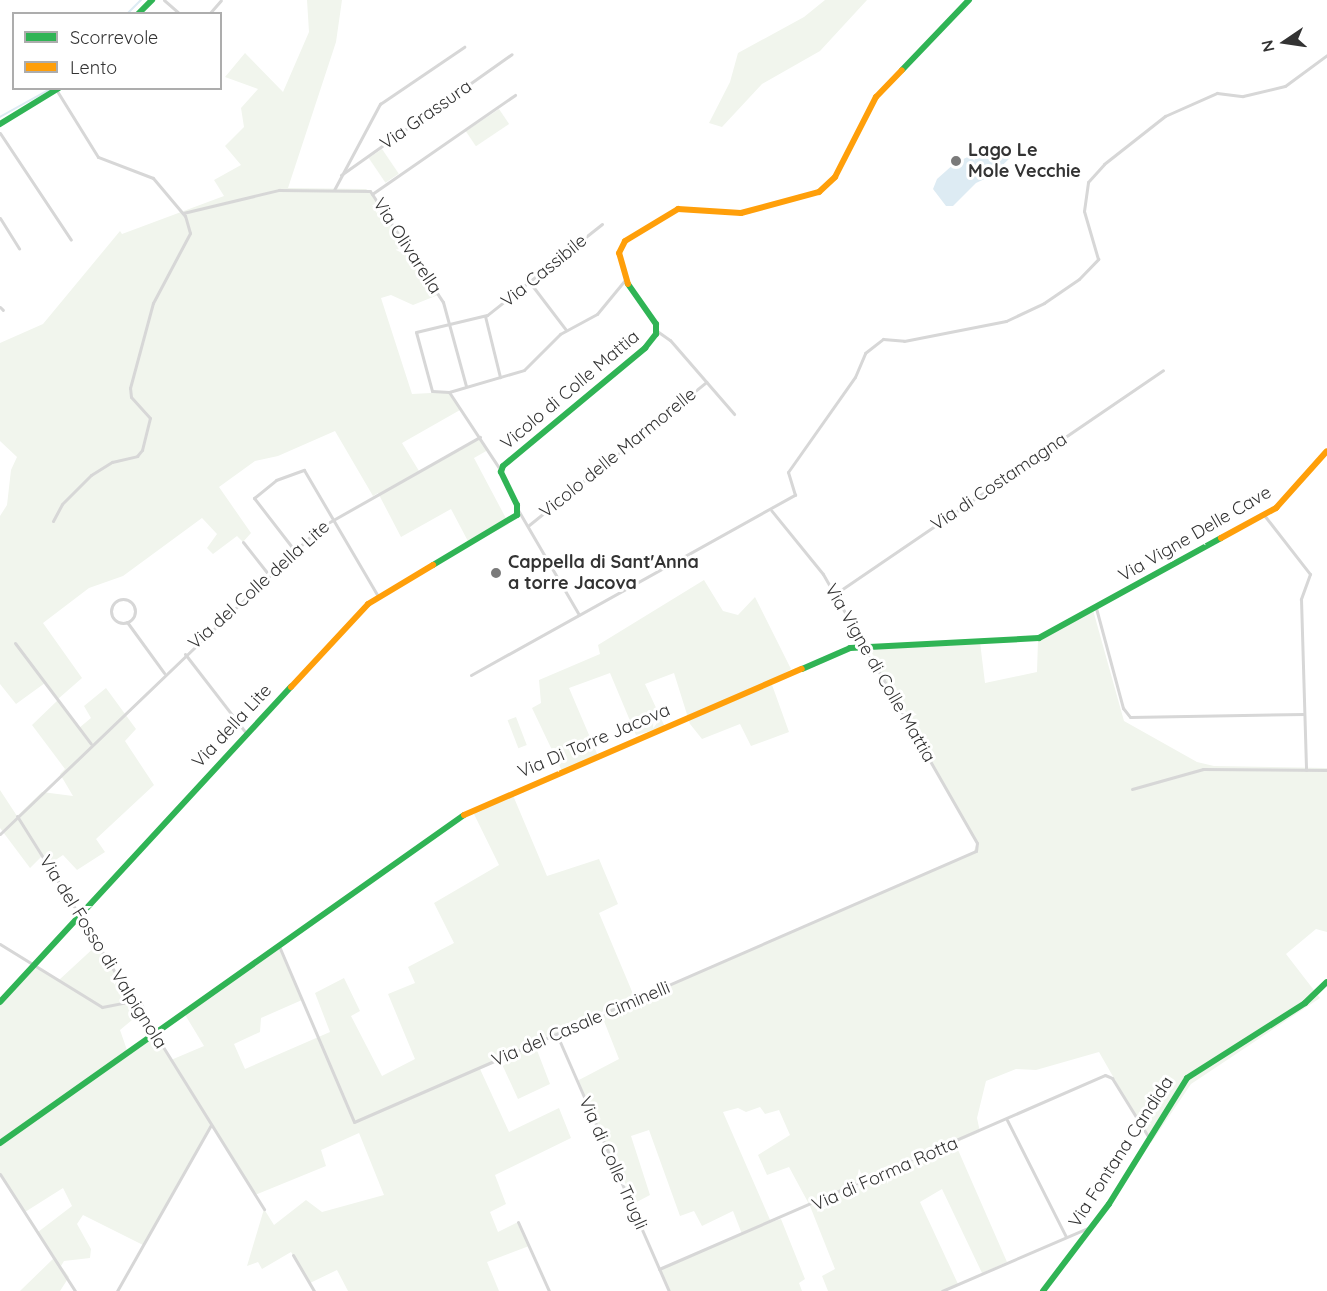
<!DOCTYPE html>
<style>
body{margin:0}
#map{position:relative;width:1327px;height:1291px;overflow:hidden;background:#fff;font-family:Quicksand,sans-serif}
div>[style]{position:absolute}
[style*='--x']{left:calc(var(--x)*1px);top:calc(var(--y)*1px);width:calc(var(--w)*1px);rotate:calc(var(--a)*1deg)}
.green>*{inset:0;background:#f1f5ed;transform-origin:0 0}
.water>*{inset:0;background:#ddebf3}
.stream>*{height:1.5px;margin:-0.75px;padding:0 0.75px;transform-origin:0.75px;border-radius:0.75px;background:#ddebf3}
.street>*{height:3px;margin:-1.5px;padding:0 1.5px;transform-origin:1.5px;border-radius:1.5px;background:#d7d7d7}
.street>.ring{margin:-1.5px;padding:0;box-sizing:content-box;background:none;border:3px solid #d7d7d7;border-radius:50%}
.fast>*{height:6px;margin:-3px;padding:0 3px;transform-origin:3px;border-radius:3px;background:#30b455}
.slow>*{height:6px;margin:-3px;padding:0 3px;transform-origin:3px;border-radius:3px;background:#ff9f0a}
.dots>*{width:16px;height:16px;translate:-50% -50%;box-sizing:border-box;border:3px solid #fff;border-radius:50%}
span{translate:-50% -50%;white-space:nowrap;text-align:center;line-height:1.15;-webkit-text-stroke:6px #fff;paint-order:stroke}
.street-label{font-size:18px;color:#333}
.poi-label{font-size:18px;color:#333;font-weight:700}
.left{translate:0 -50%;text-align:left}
.legend{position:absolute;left:12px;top:12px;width:210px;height:78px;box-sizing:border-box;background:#fff;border:2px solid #adadad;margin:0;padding:8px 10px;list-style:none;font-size:18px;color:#333}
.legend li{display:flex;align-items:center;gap:12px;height:30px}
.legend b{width:30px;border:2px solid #adadad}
.north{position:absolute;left:1255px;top:12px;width:60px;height:60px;-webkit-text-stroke:4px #fff;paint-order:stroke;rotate:257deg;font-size:16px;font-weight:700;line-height:24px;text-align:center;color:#333}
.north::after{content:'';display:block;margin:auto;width:21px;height:27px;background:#333;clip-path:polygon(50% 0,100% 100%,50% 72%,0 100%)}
</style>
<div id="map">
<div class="green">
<i style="clip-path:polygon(307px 0,342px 0,336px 42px,288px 188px,366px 189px,372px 194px,438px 295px,413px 305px,391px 295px,381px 298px,412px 394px,449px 392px,460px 410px,402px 443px,419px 471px,480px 437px,488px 450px,474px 458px,509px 524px,470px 545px,451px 509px,401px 537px,378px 493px,373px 496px,335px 431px,278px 456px,255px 461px,219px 487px,251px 533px,243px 542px,237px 536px,213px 554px,207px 548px,217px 534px,202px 518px,123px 576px,89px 588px,43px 623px,82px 678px,58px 699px,79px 728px,91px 718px,84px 706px,106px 688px,136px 729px,125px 741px,154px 785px,96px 839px,105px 852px,77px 870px,63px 855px,48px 865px,42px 856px,30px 868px,0 828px,0 790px,17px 816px,42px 792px,73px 796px,60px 774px,65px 769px,32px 725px,58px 700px,45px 683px,16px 704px,0 684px,0 516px,7px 505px,11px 470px,17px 457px,0 441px,0 343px,43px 324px,120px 231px,122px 234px,224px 196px,214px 180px,241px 165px,225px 146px,244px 127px,241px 108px,258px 89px,225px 77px,245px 53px,283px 92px,309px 32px)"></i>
<i style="clip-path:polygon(825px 0,867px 0,820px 51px,762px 84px,722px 127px,709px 123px,730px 82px,738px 53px,804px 17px)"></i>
<i style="left:499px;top:109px;width:18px;height:40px;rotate:56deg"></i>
<i style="left:382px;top:149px;width:30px;height:16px;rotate:56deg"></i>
<i style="clip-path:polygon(704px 580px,723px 611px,738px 615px,755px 597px,791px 669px,771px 682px,789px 732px,751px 746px,740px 724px,702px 739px,690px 724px,674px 673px,645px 684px,665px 727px,636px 735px,610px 673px,569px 688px,598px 756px,562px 771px,532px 708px,541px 703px,539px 680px,600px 654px,598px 645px)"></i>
<i style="clip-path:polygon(1093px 610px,1124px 721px,1197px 762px,1214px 766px,1327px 768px,1327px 932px,1316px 929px,1286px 954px,1320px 998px,1191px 1084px,1151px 1143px,1099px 1052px,1036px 1070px,1016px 1069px,986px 1081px,977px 1118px,980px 1132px,955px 1143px,1007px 1262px,982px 1273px,942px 1189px,920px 1202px,958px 1284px,942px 1291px,828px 1291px,822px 1276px,835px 1269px,810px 1206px,789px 1167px,767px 1175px,758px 1155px,790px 1135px,779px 1110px,765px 1114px,760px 1107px,746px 1112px,738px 1108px,723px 1112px,771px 1222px,781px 1219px,805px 1279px,799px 1283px,802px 1291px,669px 1291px,659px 1269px,742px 1234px,733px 1211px,702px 1226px,694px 1211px,680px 1216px,649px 1130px,631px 1136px,650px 1195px,631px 1205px,577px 1081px,619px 1059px,602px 1016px,535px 1045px,550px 1084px,518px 1099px,500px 1060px,480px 1069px,509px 1132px,559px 1108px,571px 1138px,495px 1175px,506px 1204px,490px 1212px,498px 1232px,518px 1222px,529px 1246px,487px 1262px,499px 1291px,348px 1291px,337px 1270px,310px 1283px,291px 1252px,262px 1269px,258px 1262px,247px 1266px,264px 1209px,274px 1225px,306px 1200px,322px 1212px,384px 1195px,359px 1133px,321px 1150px,326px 1166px,255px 1195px,212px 1126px,143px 1245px,83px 1215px,77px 1224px,91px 1249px,90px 1258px,64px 1261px,61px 1266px,69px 1277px,60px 1291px,20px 1291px,55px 1257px,38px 1232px,72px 1206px,63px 1188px,25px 1212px,0 1174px,0 1002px,34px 964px,59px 980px,98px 944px,133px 1001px,144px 1010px,120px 1030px,128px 1053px,157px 1033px,171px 1060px,204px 1046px,184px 1013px,279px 945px,302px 1000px,261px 1018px,260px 1032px,234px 1044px,245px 1069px,330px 1032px,315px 993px,344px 978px,360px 1011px,351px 1016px,382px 1076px,415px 1059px,388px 994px,415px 983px,408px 967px,454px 943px,434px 903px,499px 865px,472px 810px,512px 793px,547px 876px,599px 859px,618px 904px,599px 913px,636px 1001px,973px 853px,977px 843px,863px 646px,980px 642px,985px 683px,1037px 672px,1038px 640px)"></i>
<i style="left:516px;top:717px;width:30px;height:9px;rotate:69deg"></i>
</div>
<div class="water">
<i style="clip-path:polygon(993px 145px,1008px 149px,1010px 158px,991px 176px,976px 183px,953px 206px,946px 206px,933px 189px,937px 179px,955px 163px)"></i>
</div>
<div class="stream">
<i style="--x:127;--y:14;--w:20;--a:-45"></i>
<i style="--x:0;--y:117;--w:60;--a:-29.1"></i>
</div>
<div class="street">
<i style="--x:164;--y:0;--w:21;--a:41"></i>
<i style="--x:209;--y:14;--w:18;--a:-49"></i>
<i style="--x:0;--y:133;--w:128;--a:56.4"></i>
<i style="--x:341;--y:175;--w:209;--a:-35.3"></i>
<i style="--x:334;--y:190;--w:98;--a:-61.9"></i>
<i style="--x:380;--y:104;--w:102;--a:-34.2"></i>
<i style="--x:372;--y:194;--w:174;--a:-34.7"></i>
<i style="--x:183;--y:213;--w:99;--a:-13.5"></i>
<i style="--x:279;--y:190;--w:91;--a:0.6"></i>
<i style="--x:370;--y:191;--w:133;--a:56.7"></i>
<i style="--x:443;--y:302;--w:87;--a:74.7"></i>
<i style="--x:0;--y:218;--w:36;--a:58"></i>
<i style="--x:602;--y:224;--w:147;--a:141.6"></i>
<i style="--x:487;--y:315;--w:73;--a:166.5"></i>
<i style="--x:416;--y:332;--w:61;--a:74.8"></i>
<i style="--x:432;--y:391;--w:17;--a:3"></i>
<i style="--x:449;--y:392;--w:78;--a:-16.3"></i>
<i style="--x:524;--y:370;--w:51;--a:-45"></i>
<i style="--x:560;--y:334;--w:42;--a:-28.4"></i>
<i style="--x:597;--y:314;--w:44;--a:-50.5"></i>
<i style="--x:531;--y:284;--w:58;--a:52.7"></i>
<i style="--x:0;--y:307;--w:4;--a:45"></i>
<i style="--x:485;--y:316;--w:63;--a:76.2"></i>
<i style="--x:657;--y:331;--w:16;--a:35"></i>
<i style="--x:670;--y:340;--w:98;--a:49.1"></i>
<i style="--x:449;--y:392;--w:95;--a:56.6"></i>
<i style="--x:518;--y:510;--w:121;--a:59.8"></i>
<i style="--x:1264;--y:515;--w:75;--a:52.1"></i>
<i style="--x:1310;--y:574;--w:27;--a:110"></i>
<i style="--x:1301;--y:599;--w:171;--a:88.3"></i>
<i style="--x:53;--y:521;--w:19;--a:-62"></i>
<i style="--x:62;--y:504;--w:41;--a:-45"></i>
<i style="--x:91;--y:475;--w:25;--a:-32"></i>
<i style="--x:112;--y:462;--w:26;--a:-13"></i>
<i style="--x:137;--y:456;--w:8;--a:-50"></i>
<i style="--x:142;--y:450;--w:33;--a:-76"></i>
<i style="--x:150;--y:418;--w:28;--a:-132"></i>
<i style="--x:131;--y:397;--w:9;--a:-96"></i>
<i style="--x:130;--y:388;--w:88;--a:-74.9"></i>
<i style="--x:153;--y:303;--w:79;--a:-62.1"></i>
<i style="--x:190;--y:233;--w:18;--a:-106"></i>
<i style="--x:185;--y:216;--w:50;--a:-130.1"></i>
<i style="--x:153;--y:178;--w:59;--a:-159.1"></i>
<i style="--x:98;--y:157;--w:78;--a:-121.8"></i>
<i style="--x:529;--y:525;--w:228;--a:-38.9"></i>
<i style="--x:243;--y:542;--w:42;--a:51.8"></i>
<i style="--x:295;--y:551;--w:67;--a:-127.7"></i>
<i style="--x:254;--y:498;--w:28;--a:-39"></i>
<i style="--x:276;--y:480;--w:30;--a:-20"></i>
<i style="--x:304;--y:470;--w:146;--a:59.6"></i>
<i style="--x:835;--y:594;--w:397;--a:-34.3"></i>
<i class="ring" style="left:111px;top:599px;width:21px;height:21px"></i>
<i style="--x:1096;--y:608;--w:104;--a:74.9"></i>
<i style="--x:1123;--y:708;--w:11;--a:52"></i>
<i style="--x:1130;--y:717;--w:174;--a:-1"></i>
<i style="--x:127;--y:622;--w:63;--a:54"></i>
<i style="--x:15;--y:643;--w:126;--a:53"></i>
<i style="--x:185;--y:654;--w:100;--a:52.3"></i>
<i style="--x:471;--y:675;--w:371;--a:-29.1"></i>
<i style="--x:795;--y:495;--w:24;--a:-107"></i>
<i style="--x:788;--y:472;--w:116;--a:-54.8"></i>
<i style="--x:855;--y:377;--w:26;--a:-67"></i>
<i style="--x:865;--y:353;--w:23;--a:-38"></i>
<i style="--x:883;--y:339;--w:21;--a:5"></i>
<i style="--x:904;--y:341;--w:104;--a:-11.1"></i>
<i style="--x:1006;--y:321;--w:42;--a:-25.3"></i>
<i style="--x:1044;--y:303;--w:42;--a:-34.4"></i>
<i style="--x:1079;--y:279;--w:28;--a:-46"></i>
<i style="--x:1098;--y:259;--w:50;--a:-106.3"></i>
<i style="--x:1084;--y:211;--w:29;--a:-82"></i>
<i style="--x:1088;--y:182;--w:24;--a:-48"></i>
<i style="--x:1104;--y:164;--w:78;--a:-38.2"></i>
<i style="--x:1165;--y:116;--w:57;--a:-23.9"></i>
<i style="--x:1217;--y:93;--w:26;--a:7"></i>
<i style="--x:1243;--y:96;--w:43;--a:-13.4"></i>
<i style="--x:1285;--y:86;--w:52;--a:-36.4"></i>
<i style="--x:1132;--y:789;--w:74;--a:-15.7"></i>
<i style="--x:1203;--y:769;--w:124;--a:0.5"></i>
<i style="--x:17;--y:816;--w:218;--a:57.9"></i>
<i style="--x:133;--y:1001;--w:9;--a:21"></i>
<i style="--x:141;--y:1004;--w:42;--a:63.4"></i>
<i style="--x:160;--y:1042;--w:197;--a:58.1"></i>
<i style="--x:0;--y:834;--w:442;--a:-43.8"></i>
<i style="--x:319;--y:528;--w:185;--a:-29.5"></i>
<i style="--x:0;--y:944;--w:120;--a:31.7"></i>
<i style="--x:102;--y:1007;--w:32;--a:-11"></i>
<i style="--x:279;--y:946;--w:191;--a:66.9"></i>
<i style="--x:354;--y:1122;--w:678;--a:-23.54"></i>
<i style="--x:976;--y:851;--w:8;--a:-83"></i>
<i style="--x:977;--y:843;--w:310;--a:-119.8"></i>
<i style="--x:823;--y:574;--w:82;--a:-129.1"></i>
<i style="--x:557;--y:1035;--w:279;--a:66.4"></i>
<i style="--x:1007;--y:1120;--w:131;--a:63.2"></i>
<i style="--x:0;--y:1174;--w:139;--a:57.3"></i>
<i style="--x:518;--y:1222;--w:76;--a:65.8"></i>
<i style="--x:293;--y:1255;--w:42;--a:59.7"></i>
<i style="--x:659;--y:1269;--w:486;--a:-23.5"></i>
<i style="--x:1105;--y:1075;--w:8;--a:23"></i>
<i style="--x:1112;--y:1078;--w:70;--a:58.3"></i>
<i style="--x:117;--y:1291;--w:191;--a:-60.5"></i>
<i style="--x:942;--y:1291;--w:163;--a:-23.4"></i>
</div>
<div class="fast">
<i style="--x:138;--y:14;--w:20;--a:-45"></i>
<i style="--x:902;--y:70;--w:97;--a:-46.3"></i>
<i style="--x:0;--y:124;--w:69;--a:-31.4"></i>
<i style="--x:433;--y:565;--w:98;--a:-30.8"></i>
<i style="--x:517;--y:515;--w:10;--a:-90"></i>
<i style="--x:517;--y:505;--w:37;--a:-116"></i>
<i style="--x:501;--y:472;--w:6;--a:-72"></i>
<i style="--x:503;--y:466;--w:185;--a:-39.7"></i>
<i style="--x:645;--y:348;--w:18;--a:-52"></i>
<i style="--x:656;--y:334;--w:10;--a:-90"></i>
<i style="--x:656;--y:324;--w:49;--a:-125"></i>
<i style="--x:802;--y:669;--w:52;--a:-23.6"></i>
<i style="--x:850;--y:648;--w:189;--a:-3"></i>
<i style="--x:1039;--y:638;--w:208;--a:-28.8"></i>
<i style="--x:0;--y:1002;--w:429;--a:-47.3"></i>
<i style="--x:0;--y:1143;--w:568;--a:-35.26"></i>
<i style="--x:1043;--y:1291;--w:109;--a:-52.8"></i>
<i style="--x:1109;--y:1204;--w:148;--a:-58.2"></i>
<i style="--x:1187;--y:1078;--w:140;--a:-32.4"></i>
<i style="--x:1305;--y:1003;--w:30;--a:-44"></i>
</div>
<div class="slow">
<i style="--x:628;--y:284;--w:32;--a:-106"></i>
<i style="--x:619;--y:253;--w:13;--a:-63"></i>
<i style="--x:625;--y:241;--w:62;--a:-31.1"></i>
<i style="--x:678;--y:209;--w:63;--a:3.6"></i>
<i style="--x:741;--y:213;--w:81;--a:-15.1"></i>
<i style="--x:819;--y:192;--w:22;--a:-43"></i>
<i style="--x:835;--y:177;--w:90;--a:-62.9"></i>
<i style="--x:876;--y:97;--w:37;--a:-46"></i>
<i style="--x:1221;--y:538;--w:63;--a:-28.6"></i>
<i style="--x:1276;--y:508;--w:76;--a:-48.2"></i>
<i style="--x:291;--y:687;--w:113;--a:-47.1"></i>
<i style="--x:368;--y:604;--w:76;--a:-31"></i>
<i style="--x:464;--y:815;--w:368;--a:-23.4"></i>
</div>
<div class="dots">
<i style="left:956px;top:161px;background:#7a7a7a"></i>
<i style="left:496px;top:573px;background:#7a7a7a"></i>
</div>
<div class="street-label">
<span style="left:426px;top:115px;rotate:-35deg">Via Grassura</span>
<span style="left:407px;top:246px;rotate:57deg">Via Olivarella</span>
<span style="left:544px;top:271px;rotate:-39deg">Via Cassibile</span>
<span style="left:570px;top:390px;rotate:-40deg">Vicolo di Colle Mattia</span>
<span style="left:618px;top:453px;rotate:-39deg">Vicolo delle Marmorelle</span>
<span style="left:999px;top:482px;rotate:-34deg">Via di Costamagna</span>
<span style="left:1195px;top:534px;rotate:-30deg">Via Vigne Delle Cave</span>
<span style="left:259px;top:585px;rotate:-42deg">Via del Colle della Lite</span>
<span style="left:880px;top:673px;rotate:60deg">Via Vigne di Colle Mattia</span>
<span style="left:232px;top:726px;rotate:-47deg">Via della Lite</span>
<span style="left:594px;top:741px;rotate:-23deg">Via Di Torre Jacova</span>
<span style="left:103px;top:952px;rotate:58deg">Via del Fosso di Valpignola</span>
<span style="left:581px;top:1024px;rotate:-23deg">Via del Casale Ciminelli</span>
<span style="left:1121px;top:1152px;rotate:-57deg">Via Fontana Candida</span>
<span style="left:613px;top:1163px;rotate:66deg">Via di Colle Trugli</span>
<span style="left:885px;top:1174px;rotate:-24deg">Via di Forma Rotta</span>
</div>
<div class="poi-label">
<span class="left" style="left:968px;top:161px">Lago Le<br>Mole Vecchie</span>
<span class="left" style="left:508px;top:573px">Cappella di Sant'Anna<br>a torre Jacova</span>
</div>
<ul class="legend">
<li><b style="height:8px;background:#30b455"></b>Scorrevole</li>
<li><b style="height:8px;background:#ff9f0a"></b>Lento</li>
</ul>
<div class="north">N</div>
</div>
